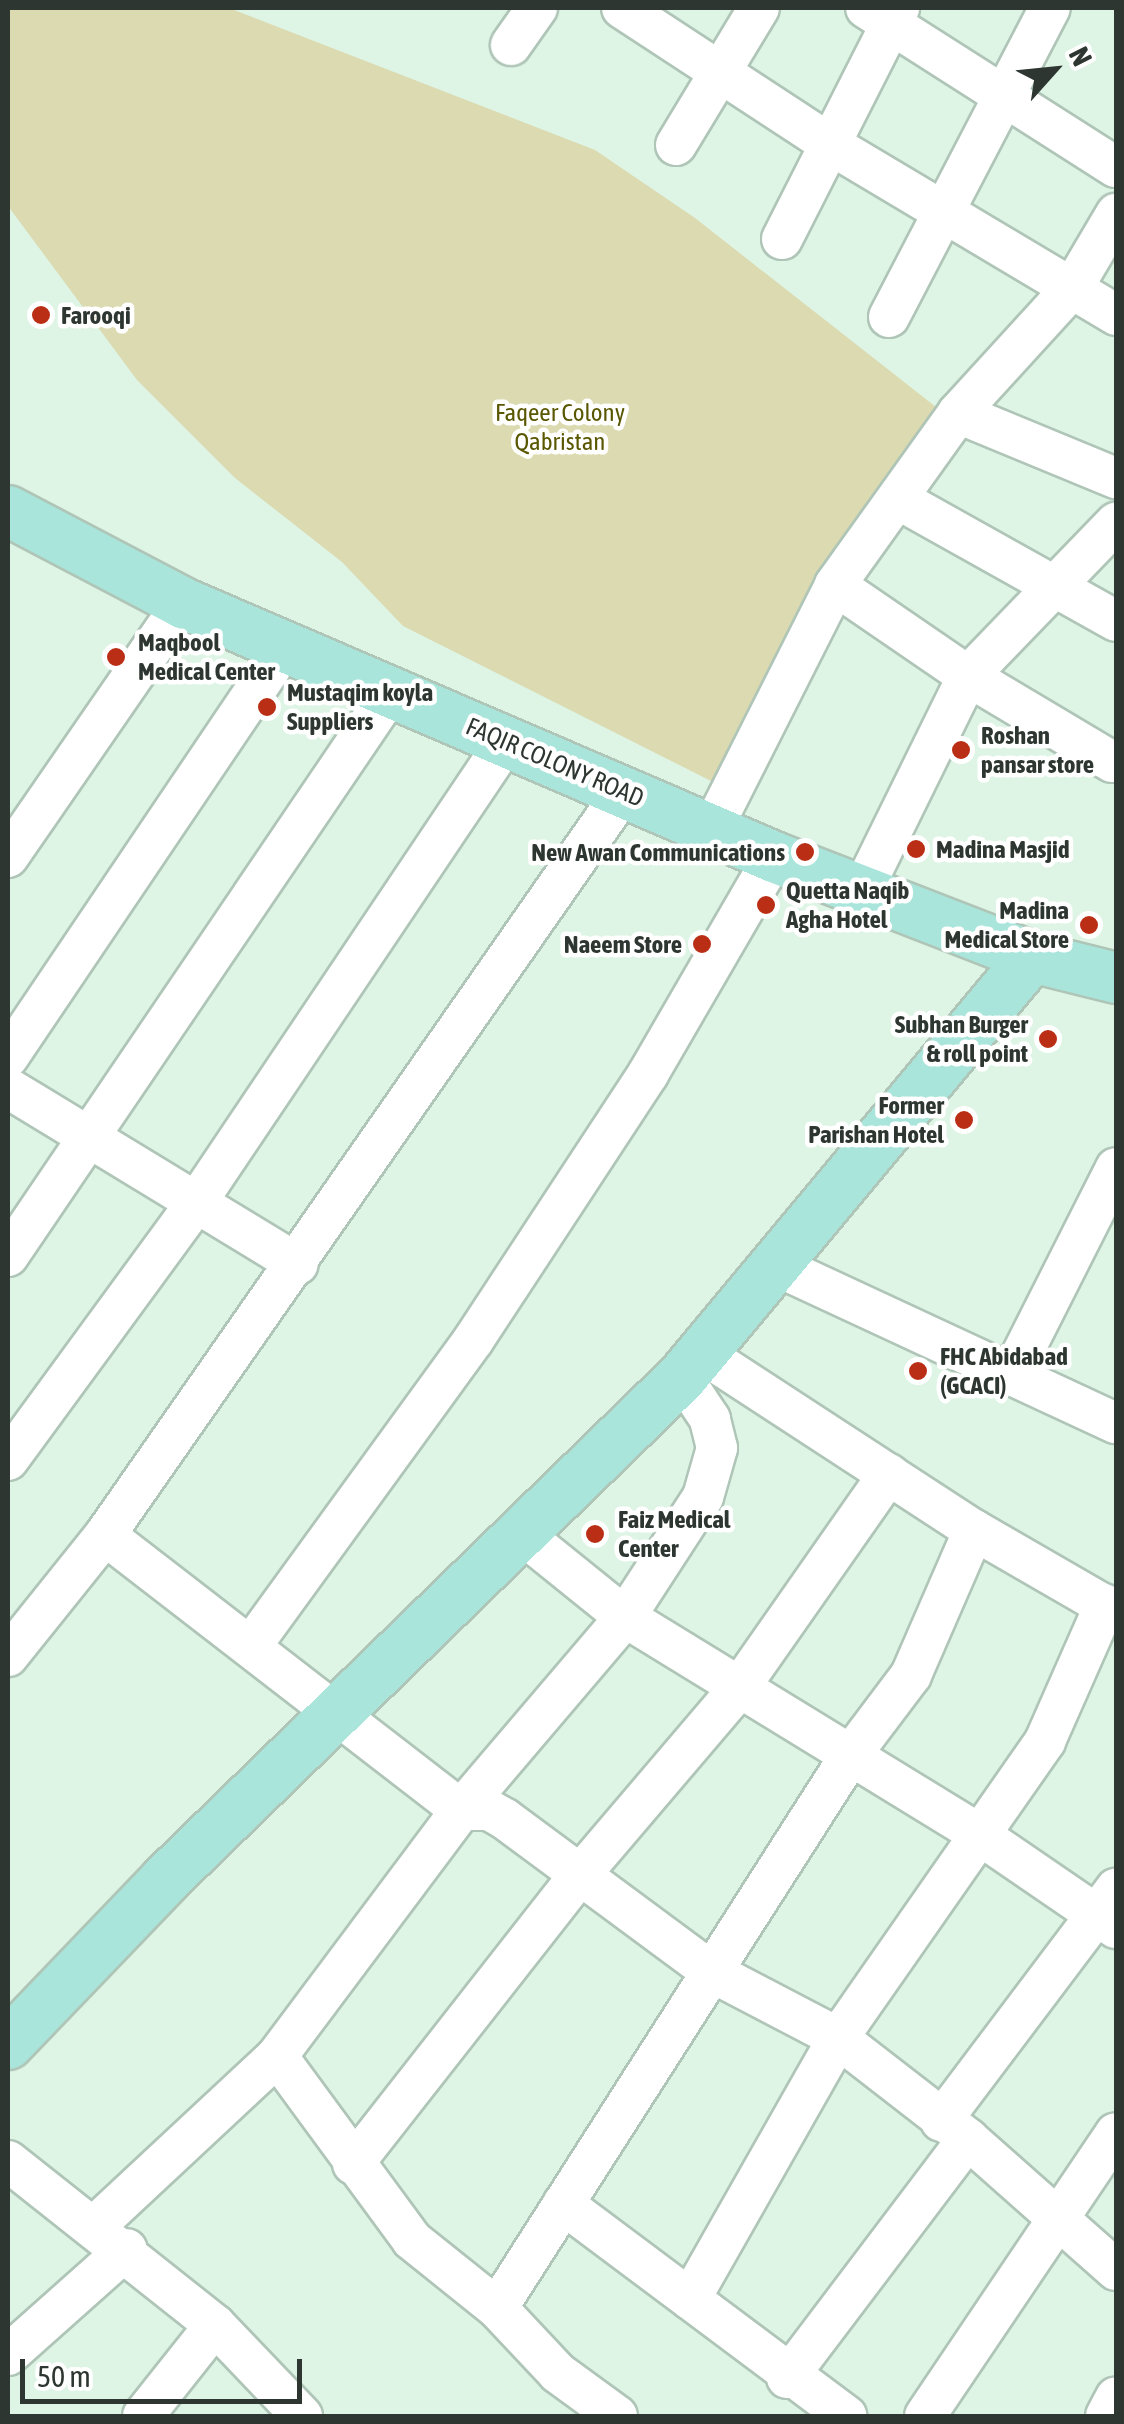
<!DOCTYPE html>
<style>
body{margin:0}
#map{position:relative;width:1124px;height:2424px;overflow:hidden;background:#def4e5;font-family:"Asap Condensed",sans-serif}
div>[style]{position:absolute}
[style*='--x']{left:calc(var(--x)*1px);top:calc(var(--y)*1px);width:calc(var(--w)*1px);rotate:calc(var(--a)*1deg)}
.green>*{inset:0;background:#dbdab0}
.roads{filter:drop-shadow(2px 0 #afc5b7) drop-shadow(-2px 0 #afc5b7) drop-shadow(0 2px #afc5b7) drop-shadow(0 -2px #afc5b7)}
.minor>*{height:40px;margin:-20px;padding:0 20px;transform-origin:20px;border-radius:20px;background:#fff}
.major>*{height:50px;margin:-25px;padding:0 25px;transform-origin:25px;border-radius:25px;background:#a9e5da}
.dots>*{width:28px;height:28px;translate:-50% -50%;box-sizing:border-box;border:5px solid #fff;border-radius:50%}
span{translate:-50% -50%;white-space:nowrap;text-align:center;line-height:1.15;-webkit-text-stroke:9px #fff;paint-order:stroke}
.poi-label{font-size:25px;color:#2e3631;font-weight:700}
.left{translate:0 -50%;text-align:left}
.right{translate:-100% -50%;text-align:right}
.park-label{font-size:25px;color:#5a5702}
.street-label{font-size:25px;color:#2e3631}
.frame{position:absolute;inset:0;border:10px solid #2e3631;pointer-events:none}
.north{position:absolute;left:1004px;top:20px;width:100px;height:100px;-webkit-text-stroke:8px #fff;paint-order:stroke;rotate:63deg;font-size:28px;font-weight:700;line-height:40px;text-align:center;color:#2e3631}
.north::after{content:'';display:block;margin:auto;width:35px;height:45px;background:#2e3631;clip-path:polygon(50% 0,100% 100%,50% 72%,0 100%)}
.scale{position:absolute;left:20px;top:2359px;width:282px;height:45px;box-sizing:border-box;border:5px solid #2e3631;border-top:0;padding-left:12px;font-size:30px;line-height:35px;white-space:nowrap;color:#2e3631;-webkit-text-stroke:8px #fff;paint-order:stroke}
</style>
<div id="map">
<div class="green">
<i style="clip-path:polygon(8px 8px,229px 8px,595px 150px,695px 218px,941px 411px,719px 785px,403px 626px,342px 562px,235px 478px,137px 380px,8px 206px)"></i>
</div>
<div class="roads">
<div class="minor">
<i style="--x:622;--y:8;--w:252;--a:33.2"></i>
<i style="--x:833;--y:146;--w:330;--a:30.8"></i>
<i style="--x:866;--y:8;--w:296;--a:32.5"></i>
<i style="--x:511;--y:45;--w:45;--a:-54.9"></i>
<i style="--x:676;--y:145;--w:160;--a:-58.8"></i>
<i style="--x:782;--y:239;--w:259;--a:-63.1"></i>
<i style="--x:889;--y:317;--w:348;--a:-62.5"></i>
<i style="--x:958;--y:413;--w:171;--a:22.4"></i>
<i style="--x:898;--y:499;--w:250;--a:29.2"></i>
<i style="--x:835;--y:585;--w:161;--a:34.4"></i>
<i style="--x:968;--y:676;--w:168;--a:30.8"></i>
<i style="--x:712;--y:829;--w:273;--a:-63.2"></i>
<i style="--x:835;--y:585;--w:211;--a:-54.4"></i>
<i style="--x:958;--y:413;--w:171;--a:-47.6"></i>
<i style="--x:1073;--y:287;--w:85;--a:-59.5"></i>
<i style="--x:8;--y:857;--w:308;--a:-55.4"></i>
<i style="--x:862;--y:891;--w:240;--a:-63.8"></i>
<i style="--x:968;--y:676;--w:213;--a:-46"></i>
<i style="--x:8;--y:1057;--w:495;--a:-56"></i>
<i style="--x:8;--y:1088;--w:339;--a:31.3"></i>
<i style="--x:8;--y:1256;--w:680;--a:-55.84"></i>
<i style="--x:775;--y:1265;--w:376;--a:24.9"></i>
<i style="--x:702;--y:1353;--w:325;--a:33.1"></i>
<i style="--x:974;--y:1530;--w:164;--a:30"></i>
<i style="--x:1014;--y:1370;--w:226;--a:-63.2"></i>
<i style="--x:8;--y:1460;--w:322;--a:-53.8"></i>
<i style="--x:198;--y:1200;--w:551;--a:-56.11"></i>
<i style="--x:522;--y:1534;--w:132;--a:38.9"></i>
<i style="--x:625;--y:1617;--w:413;--a:31.5"></i>
<i style="--x:977;--y:1833;--w:168;--a:34.4"></i>
<i style="--x:105;--y:1535;--w:450;--a:37.7"></i>
<i style="--x:461;--y:1810;--w:28;--a:0"></i>
<i style="--x:489;--y:1810;--w:18;--a:29"></i>
<i style="--x:505;--y:1819;--w:257;--a:36.5"></i>
<i style="--x:712;--y:1972;--w:142;--a:27.6"></i>
<i style="--x:838;--y:2038;--w:165;--a:37.8"></i>
<i style="--x:968;--y:2139;--w:198;--a:41.5"></i>
<i style="--x:251;--y:1646;--w:379;--a:-54"></i>
<i style="--x:474;--y:1339;--w:317;--a:-56.7"></i>
<i style="--x:648;--y:1074;--w:251;--a:-59.9"></i>
<i style="--x:8;--y:1656;--w:155;--a:-51.3"></i>
<i style="--x:105;--y:1535;--w:907;--a:-55.1"></i>
<i style="--x:277;--y:2056;--w:228;--a:53.7"></i>
<i style="--x:412;--y:2240;--w:109;--a:38.7"></i>
<i style="--x:497;--y:2308;--w:89;--a:46.8"></i>
<i style="--x:558;--y:2373;--w:73;--a:36.1"></i>
<i style="--x:941;--y:2121;--w:291;--a:-53"></i>
<i style="--x:8;--y:2161;--w:264;--a:38.4"></i>
<i style="--x:215;--y:2325;--w:126;--a:46.3"></i>
<i style="--x:353;--y:2164;--w:367;--a:-51.9"></i>
<i style="--x:580;--y:1875;--w:245;--a:-49.6"></i>
<i style="--x:739;--y:1688;--w:261;--a:-55"></i>
<i style="--x:563;--y:2204;--w:354;--a:36.8"></i>
<i style="--x:95;--y:2226;--w:249;--a:-43"></i>
<i style="--x:277;--y:2056;--w:307;--a:-53.2"></i>
<i style="--x:461;--y:1810;--w:253;--a:-49.6"></i>
<i style="--x:625;--y:1617;--w:143;--a:-57"></i>
<i style="--x:703;--y:1497;--w:51;--a:-74.1"></i>
<i style="--x:717;--y:1448;--w:30;--a:-104"></i>
<i style="--x:710;--y:1419;--w:50;--a:-123.7"></i>
<i style="--x:690;--y:2299;--w:300;--a:-60.4"></i>
<i style="--x:838;--y:2038;--w:362;--a:-55.1"></i>
<i style="--x:1045;--y:1741;--w:149;--a:-66.2"></i>
<i style="--x:497;--y:2308;--w:655;--a:-57.4"></i>
<i style="--x:850;--y:1756;--w:101;--a:-53"></i>
<i style="--x:911;--y:1675;--w:158;--a:-66.5"></i>
<i style="--x:8;--y:2355;--w:159;--a:-41.7"></i>
<i style="--x:787;--y:2378;--w:300;--a:-52.9"></i>
<i style="--x:143;--y:2416;--w:116;--a:-51.6"></i>
<i style="--x:925;--y:2416;--w:341;--a:-56"></i>
<i style="--x:1106;--y:2416;--w:21;--a:-62"></i>
</div>
<div class="major">
<i style="--x:8;--y:511;--w:198;--a:27.7"></i>
<i style="--x:183;--y:603;--w:643;--a:23.26"></i>
<i style="--x:774;--y:857;--w:277;--a:21.2"></i>
<i style="--x:1032;--y:957;--w:87;--a:14"></i>
<i style="--x:8;--y:2044;--w:227;--a:-46.2"></i>
<i style="--x:165;--y:1880;--w:721;--a:-44.21"></i>
<i style="--x:682;--y:1377;--w:547;--a:-50.19"></i>
</div>
</div>
<div class="dots">
<i style="left:41px;top:315px;background:#ba2e15"></i>
<i style="left:116px;top:657px;background:#ba2e15"></i>
<i style="left:267px;top:707px;background:#ba2e15"></i>
<i style="left:961px;top:750px;background:#ba2e15"></i>
<i style="left:916px;top:849px;background:#ba2e15"></i>
<i style="left:805px;top:852px;background:#ba2e15"></i>
<i style="left:766px;top:905px;background:#ba2e15"></i>
<i style="left:1089px;top:925px;background:#ba2e15"></i>
<i style="left:702px;top:944px;background:#ba2e15"></i>
<i style="left:1048px;top:1039px;background:#ba2e15"></i>
<i style="left:964px;top:1120px;background:#ba2e15"></i>
<i style="left:918px;top:1371px;background:#ba2e15"></i>
<i style="left:595px;top:1534px;background:#ba2e15"></i>
</div>
<div class="poi-label">
<span class="left" style="left:61px;top:315px">Farooqi</span>
<span class="left" style="left:138px;top:657px">Maqbool<br>Medical Center</span>
<span class="left" style="left:287px;top:707px">Mustaqim koyla<br>Suppliers</span>
<span class="left" style="left:981px;top:750px">Roshan<br>pansar store</span>
<span class="left" style="left:936px;top:849px">Madina Masjid</span>
<span class="right" style="left:785px;top:852px">New Awan Communications</span>
<span class="left" style="left:786px;top:905px">Quetta Naqib<br>Agha Hotel</span>
<span class="right" style="left:1069px;top:925px">Madina<br>Medical Store</span>
<span class="right" style="left:682px;top:944px">Naeem Store</span>
<span class="right" style="left:1028px;top:1039px">Subhan Burger<br>&amp; roll point</span>
<span class="right" style="left:944px;top:1120px">Former<br>Parishan Hotel</span>
<span class="left" style="left:940px;top:1371px">FHC Abidabad<br>(GCACI)</span>
<span class="left" style="left:618px;top:1534px">Faiz Medical<br>Center</span>
</div>
<div class="park-label">
<span style="left:560px;top:427px">Faqeer Colony<br>Qabristan</span>
</div>
<div class="street-label">
<span style="left:555px;top:762px;rotate:23deg">FAQIR COLONY ROAD</span>
</div>
<div class="frame"></div>
<div class="north">N</div>
<div class="scale">50 m</div>
</div>
